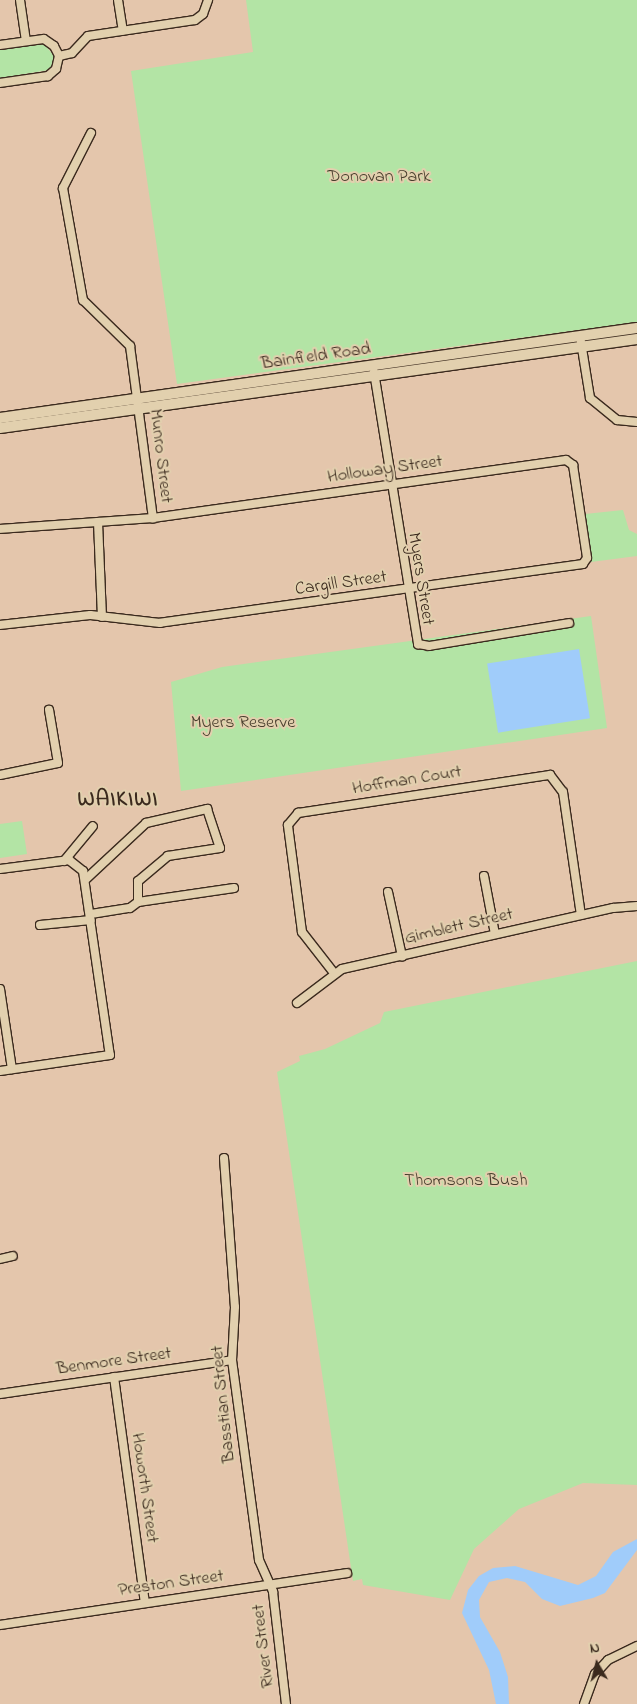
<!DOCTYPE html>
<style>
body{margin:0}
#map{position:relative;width:637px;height:1704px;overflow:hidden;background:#e4c6ac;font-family:"Indie Flower",sans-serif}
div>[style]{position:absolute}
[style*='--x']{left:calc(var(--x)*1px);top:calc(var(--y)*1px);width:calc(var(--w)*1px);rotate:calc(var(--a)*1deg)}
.green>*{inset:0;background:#b3e4a5}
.water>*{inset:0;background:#a0ccfa;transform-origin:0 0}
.roads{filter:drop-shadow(1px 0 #3b2a1e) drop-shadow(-1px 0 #3b2a1e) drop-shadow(0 1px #3b2a1e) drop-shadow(0 -1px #3b2a1e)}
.minor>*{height:8px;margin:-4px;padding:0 4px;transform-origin:4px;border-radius:4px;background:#e2d0ae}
.major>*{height:10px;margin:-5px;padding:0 5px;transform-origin:5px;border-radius:5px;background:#e2d0ae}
span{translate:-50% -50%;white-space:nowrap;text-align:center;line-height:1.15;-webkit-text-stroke:4px #e2d0ae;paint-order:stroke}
.park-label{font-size:18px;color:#473d2c}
.street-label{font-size:18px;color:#3b2a1e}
.district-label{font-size:22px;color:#3b2a1e;font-weight:700;letter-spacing:1px}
.north{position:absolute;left:572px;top:1639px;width:50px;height:50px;-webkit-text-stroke:4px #e2d0ae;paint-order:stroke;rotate:352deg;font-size:14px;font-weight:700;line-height:20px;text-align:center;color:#3b2a1e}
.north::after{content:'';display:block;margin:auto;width:18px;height:22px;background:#3b2a1e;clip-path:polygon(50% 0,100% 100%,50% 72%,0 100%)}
</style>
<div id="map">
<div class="green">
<i style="clip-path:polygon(246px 0,637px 0,637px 322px,177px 384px,131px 71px,253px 52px)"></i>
<i style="clip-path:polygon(44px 44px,56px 58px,49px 70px,0 78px,0 50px)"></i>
<i style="clip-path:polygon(623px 510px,629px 530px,637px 534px,637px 556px,591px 562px,585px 514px)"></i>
<i style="clip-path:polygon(591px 616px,607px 728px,181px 791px,171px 682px,222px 667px)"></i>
<i style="clip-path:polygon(22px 821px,27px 854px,0 858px,0 824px)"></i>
<i style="clip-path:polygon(637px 961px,637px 1485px,583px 1483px,519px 1509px,474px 1549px,450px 1600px,363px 1585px,362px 1579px,353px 1581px,277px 1072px,300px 1061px,299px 1056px,325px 1049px,380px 1023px,384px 1012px)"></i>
</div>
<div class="water">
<i style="left:579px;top:649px;width:70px;height:93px;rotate:81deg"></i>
<i style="clip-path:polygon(637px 1539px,637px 1550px,605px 1593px,593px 1598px,560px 1606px,542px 1599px,525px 1582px,507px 1578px,489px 1582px,479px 1600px,480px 1617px,500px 1652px,508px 1677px,509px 1704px,496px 1704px,489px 1670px,462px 1613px,468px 1590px,479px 1576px,493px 1568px,515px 1566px,578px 1585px,596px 1576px,613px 1552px)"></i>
</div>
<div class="roads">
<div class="minor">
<i style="--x:20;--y:0;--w:41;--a:81.7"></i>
<i style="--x:118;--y:0;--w:31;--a:81"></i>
<i style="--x:0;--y:45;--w:44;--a:-7.8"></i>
<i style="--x:44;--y:39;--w:12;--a:35"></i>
<i style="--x:54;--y:46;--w:11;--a:63"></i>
<i style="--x:59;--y:56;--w:13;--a:103"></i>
<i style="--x:56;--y:69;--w:11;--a:139"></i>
<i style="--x:48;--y:76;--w:49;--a:171.7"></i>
<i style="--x:59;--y:56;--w:13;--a:-13"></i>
<i style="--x:72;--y:53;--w:23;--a:-47"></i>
<i style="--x:88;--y:36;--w:108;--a:-8.5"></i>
<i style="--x:195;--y:20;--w:10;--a:-37"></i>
<i style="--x:203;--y:14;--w:15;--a:-70"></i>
<i style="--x:91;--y:133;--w:62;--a:117"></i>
<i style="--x:63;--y:188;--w:114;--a:79.9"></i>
<i style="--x:83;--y:300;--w:66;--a:44.4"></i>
<i style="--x:130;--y:346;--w:174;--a:82.4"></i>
<i style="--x:580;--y:336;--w:63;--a:80.8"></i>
<i style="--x:590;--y:398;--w:35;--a:39"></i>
<i style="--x:617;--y:420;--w:20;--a:6"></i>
<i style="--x:374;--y:372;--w:276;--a:80.8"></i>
<i style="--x:418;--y:644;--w:11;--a:10"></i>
<i style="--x:429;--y:646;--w:142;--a:-9.3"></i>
<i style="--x:98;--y:522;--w:95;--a:87.6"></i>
<i style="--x:0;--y:529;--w:153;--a:-4.1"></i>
<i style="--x:153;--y:518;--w:417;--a:-8"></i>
<i style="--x:566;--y:460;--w:9;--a:36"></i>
<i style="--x:573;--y:465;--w:94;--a:81.4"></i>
<i style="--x:587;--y:558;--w:7;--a:124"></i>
<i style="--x:583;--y:564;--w:427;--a:172.1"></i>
<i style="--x:160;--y:623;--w:70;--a:-173.5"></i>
<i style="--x:90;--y:615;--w:91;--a:173.7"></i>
<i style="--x:0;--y:775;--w:59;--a:-11.7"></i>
<i style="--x:58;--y:763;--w:54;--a:-99.6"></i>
<i style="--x:64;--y:861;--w:45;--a:-50.4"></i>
<i style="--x:0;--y:869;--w:70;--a:-7.4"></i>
<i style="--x:69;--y:860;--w:18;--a:38"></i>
<i style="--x:83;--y:871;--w:186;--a:81.7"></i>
<i style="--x:110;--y:1055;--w:111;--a:171.7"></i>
<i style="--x:484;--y:876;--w:59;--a:79.3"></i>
<i style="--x:86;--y:879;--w:82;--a:-43"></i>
<i style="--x:146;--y:823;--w:63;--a:-12.9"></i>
<i style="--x:207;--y:809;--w:41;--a:71.6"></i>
<i style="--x:220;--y:848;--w:53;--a:171.3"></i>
<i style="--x:168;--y:856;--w:39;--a:140"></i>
<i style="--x:138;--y:881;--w:21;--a:90"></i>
<i style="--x:388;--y:892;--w:66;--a:77.7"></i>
<i style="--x:91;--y:914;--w:39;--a:-9"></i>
<i style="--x:130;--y:908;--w:10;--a:-37"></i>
<i style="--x:138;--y:902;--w:97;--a:-8.3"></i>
<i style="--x:40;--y:925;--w:51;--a:-5.6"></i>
<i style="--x:334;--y:973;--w:52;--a:-128"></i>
<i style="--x:302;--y:932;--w:108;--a:-97.5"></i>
<i style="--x:288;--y:825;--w:16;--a:-50"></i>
<i style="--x:298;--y:813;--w:255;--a:-8.6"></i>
<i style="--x:550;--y:775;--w:21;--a:53"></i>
<i style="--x:563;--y:792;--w:124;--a:81.7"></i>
<i style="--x:0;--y:989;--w:81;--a:81.5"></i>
<i style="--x:297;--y:1003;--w:56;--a:-37.1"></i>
<i style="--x:342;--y:969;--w:278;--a:-12.7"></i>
<i style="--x:613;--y:908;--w:24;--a:-5"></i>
<i style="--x:224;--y:1158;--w:149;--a:85.8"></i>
<i style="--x:235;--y:1307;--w:53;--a:93.2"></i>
<i style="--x:232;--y:1360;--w:202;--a:82.3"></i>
<i style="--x:259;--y:1560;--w:35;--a:66"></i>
<i style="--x:273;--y:1592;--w:113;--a:83.4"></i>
<i style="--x:0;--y:1259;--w:13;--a:-13"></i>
<i style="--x:114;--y:1377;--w:228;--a:82.2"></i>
<i style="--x:0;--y:1394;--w:234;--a:-8.3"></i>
<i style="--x:0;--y:1625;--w:351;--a:-8.5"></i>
<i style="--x:584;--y:1704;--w:32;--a:-70"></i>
<i style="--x:595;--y:1674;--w:19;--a:-47"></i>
<i style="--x:608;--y:1660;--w:32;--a:-26"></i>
</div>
<div class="major">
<i style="--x:0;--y:418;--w:643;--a:-8.04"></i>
<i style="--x:0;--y:428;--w:643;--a:-7.95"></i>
</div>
</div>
<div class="park-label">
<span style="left:379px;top:177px">Donovan Park</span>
<span style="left:243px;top:723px">Myers Reserve</span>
<span style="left:466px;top:1181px">Thomsons Bush</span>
</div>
<div class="street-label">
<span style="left:316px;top:357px;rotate:-8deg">Bainfield Road</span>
<span style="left:160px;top:456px;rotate:83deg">Munro Street</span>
<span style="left:385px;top:470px;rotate:-8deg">Holloway Street</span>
<span style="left:420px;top:579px;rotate:81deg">Myers Street</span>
<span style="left:341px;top:584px;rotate:-8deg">Cargill Street</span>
<span style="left:407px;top:781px;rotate:-9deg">Hoffman Court</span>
<span style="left:459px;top:927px;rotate:-13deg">Gimblett Street</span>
<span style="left:114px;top:1362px;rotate:-8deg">Benmore Street</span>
<span style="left:224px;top:1404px;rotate:-96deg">Basstian Street</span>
<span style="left:144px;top:1488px;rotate:82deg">Howorth Street</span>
<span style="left:171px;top:1584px;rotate:-8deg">Preston Street</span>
<span style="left:264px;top:1646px;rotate:-97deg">River Street</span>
</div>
<div class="district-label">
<span style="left:118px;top:801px">WAIKIWI</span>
</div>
<div class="north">N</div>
</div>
